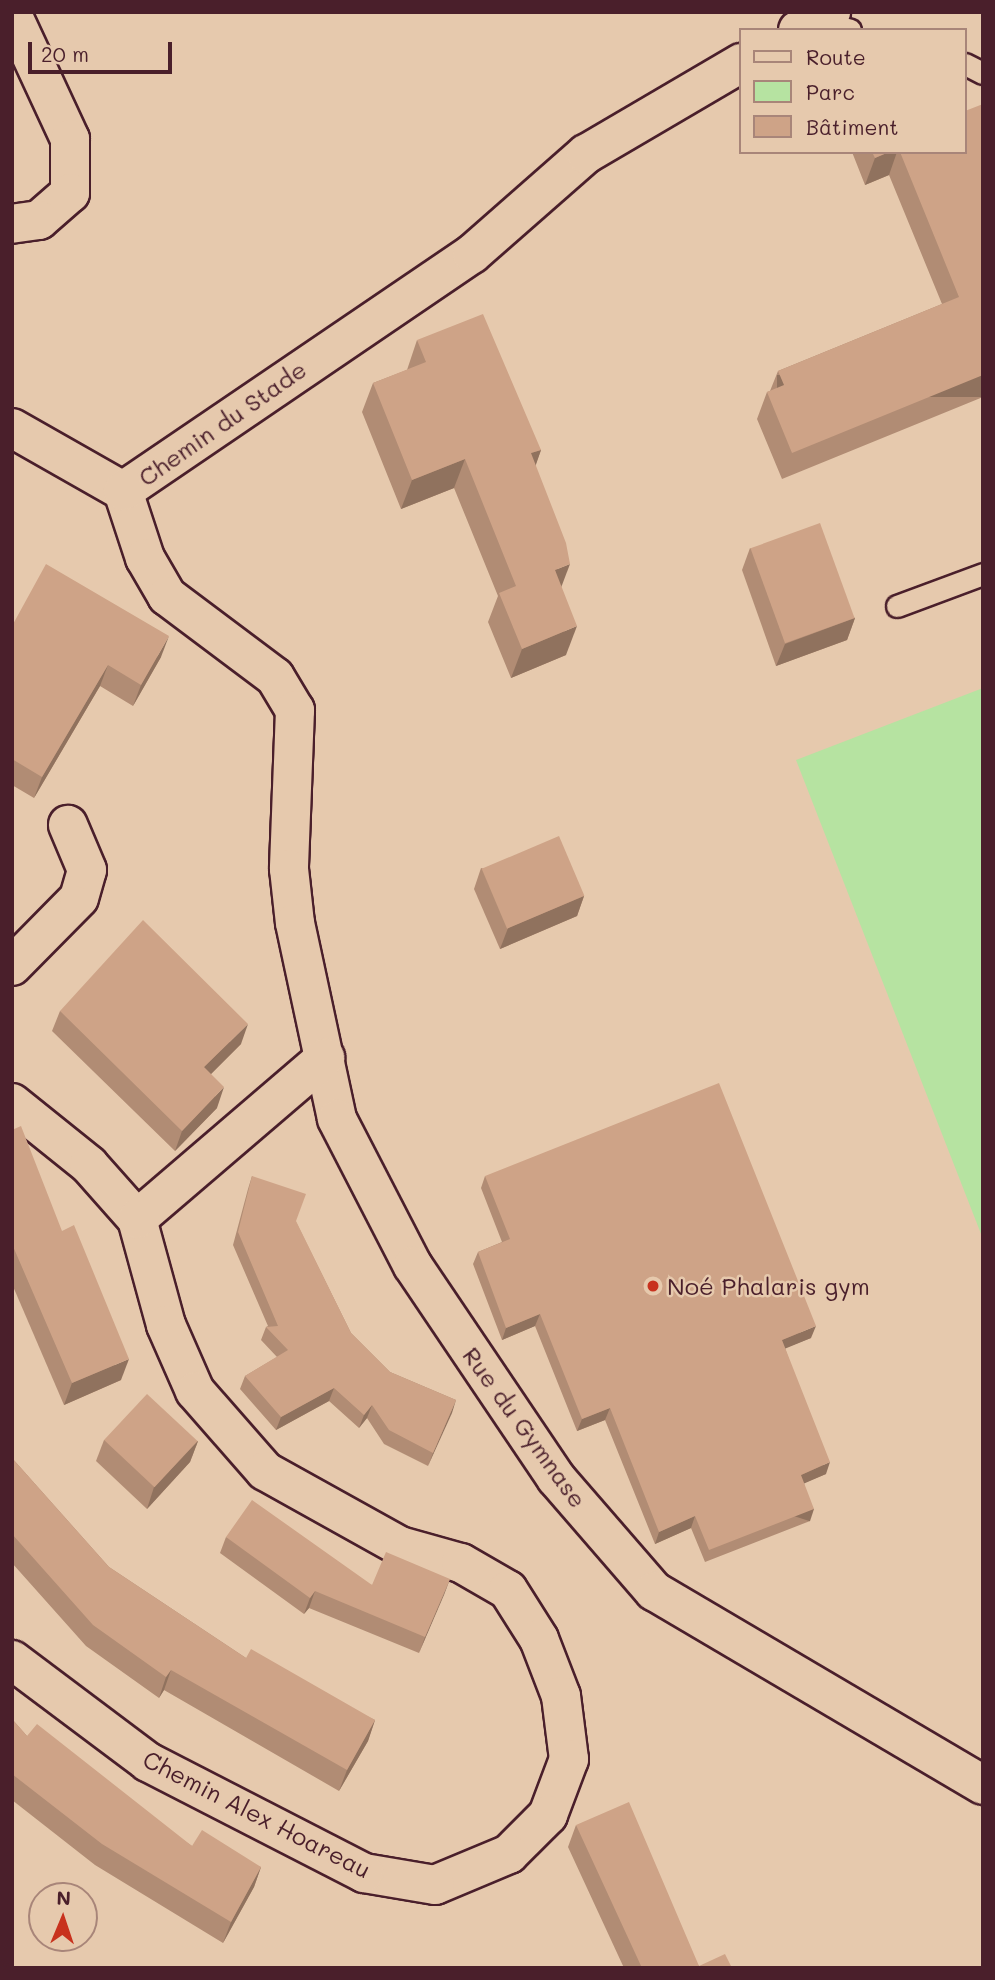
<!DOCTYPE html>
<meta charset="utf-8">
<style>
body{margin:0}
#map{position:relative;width:995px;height:1980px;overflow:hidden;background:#e6c9ad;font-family:Mali,sans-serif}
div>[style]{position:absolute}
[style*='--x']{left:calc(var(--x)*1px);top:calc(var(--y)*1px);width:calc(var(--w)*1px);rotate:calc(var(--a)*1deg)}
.green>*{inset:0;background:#b6e3a1}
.roads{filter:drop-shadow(2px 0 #4a1f2b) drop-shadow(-2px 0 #4a1f2b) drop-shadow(0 2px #4a1f2b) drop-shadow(0 -2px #4a1f2b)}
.service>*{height:21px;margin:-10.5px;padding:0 10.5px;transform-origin:10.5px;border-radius:10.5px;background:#e6c9ad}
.minor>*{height:38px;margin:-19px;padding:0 19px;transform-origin:19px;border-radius:19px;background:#e6c9ad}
.wall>*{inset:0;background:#b18c74}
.shaded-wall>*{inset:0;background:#90725e;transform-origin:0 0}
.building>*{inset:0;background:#cea387;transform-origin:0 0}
.dots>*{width:19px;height:19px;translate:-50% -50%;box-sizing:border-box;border:4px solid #e6c9ad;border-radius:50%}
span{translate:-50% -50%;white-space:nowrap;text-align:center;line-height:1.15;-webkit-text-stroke:5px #e6c9ad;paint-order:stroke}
.street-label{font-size:24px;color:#4a1f2b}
.poi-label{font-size:24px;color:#4a1f2b}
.left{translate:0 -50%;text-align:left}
.frame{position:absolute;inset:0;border:14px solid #4a1f2b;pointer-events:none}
.legend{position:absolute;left:739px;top:28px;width:228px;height:126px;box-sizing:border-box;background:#e6c9ad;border:2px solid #a88579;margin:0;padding:9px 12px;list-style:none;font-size:21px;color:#4a1f2b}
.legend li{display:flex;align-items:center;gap:14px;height:35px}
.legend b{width:35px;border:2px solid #a88579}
.north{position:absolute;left:28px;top:1882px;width:70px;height:70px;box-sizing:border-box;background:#e6c9ad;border:2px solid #a88579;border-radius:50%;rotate:2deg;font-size:19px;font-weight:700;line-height:28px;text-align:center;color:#4a1f2b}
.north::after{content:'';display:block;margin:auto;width:24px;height:32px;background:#c8321e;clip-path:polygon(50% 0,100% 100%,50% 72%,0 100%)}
.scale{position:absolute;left:28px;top:42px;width:144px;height:32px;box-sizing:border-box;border:4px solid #4a1f2b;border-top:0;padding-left:9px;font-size:21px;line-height:24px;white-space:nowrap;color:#4a1f2b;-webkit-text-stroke:5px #e6c9ad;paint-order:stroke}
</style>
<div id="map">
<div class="green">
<i style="clip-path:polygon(983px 688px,983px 1239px,796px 760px)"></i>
</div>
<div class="roads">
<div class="service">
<i style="--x:815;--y:21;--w:36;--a:14"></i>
<i style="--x:965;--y:64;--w:20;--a:27"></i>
<i style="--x:897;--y:606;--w:92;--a:-20.4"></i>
</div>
<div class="minor">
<i style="--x:12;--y:14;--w:138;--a:65.1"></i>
<i style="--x:70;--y:139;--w:54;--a:90"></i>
<i style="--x:70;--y:193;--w:41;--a:138.9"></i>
<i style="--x:39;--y:220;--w:27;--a:172"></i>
<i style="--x:798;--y:30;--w:38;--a:-29"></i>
<i style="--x:12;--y:428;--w:128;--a:29.6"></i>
<i style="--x:123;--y:491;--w:71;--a:71.8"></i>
<i style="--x:145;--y:558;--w:44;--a:59.9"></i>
<i style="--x:167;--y:596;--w:135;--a:36.9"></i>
<i style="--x:275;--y:677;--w:39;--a:59"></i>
<i style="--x:295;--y:710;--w:159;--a:92.2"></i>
<i style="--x:289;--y:869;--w:54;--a:83.7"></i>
<i style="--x:295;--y:923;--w:200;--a:77.9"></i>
<i style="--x:337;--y:1119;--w:165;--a:62.7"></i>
<i style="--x:413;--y:1266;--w:256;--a:56"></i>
<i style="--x:556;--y:1478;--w:150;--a:49.1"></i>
<i style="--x:654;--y:1591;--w:382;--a:30.5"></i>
<i style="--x:123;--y:491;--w:422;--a:-34.2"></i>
<i style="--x:472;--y:254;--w:152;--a:-41.3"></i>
<i style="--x:586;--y:154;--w:180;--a:-30.4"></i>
<i style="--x:12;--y:966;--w:95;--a:-45.4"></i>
<i style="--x:79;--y:898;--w:29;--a:-74"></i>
<i style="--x:87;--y:870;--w:49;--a:-112.9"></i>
<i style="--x:12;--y:1103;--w:99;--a:38.8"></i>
<i style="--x:89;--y:1165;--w:72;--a:48.4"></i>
<i style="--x:137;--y:1219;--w:110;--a:74.7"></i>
<i style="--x:166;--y:1325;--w:72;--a:66.3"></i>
<i style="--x:195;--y:1391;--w:106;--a:48.8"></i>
<i style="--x:265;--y:1471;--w:154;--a:29.1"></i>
<i style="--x:400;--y:1546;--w:63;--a:15.6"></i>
<i style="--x:461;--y:1563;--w:54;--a:29.9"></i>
<i style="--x:508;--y:1590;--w:58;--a:57.7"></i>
<i style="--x:539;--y:1639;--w:61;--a:68.9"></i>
<i style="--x:561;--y:1696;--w:64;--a:82.8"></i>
<i style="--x:569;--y:1759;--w:60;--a:110.6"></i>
<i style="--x:548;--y:1815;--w:55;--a:135"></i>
<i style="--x:509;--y:1854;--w:80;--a:157.3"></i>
<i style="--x:435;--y:1885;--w:72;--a:-170.4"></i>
<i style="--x:364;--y:1873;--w:243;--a:-152.8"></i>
<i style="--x:148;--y:1762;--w:170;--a:-143.1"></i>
<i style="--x:137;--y:1219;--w:248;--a:-40.6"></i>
</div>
</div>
<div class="wall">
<i style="clip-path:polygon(852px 152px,965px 152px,983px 397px,782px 479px,757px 419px,767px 392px,770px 391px,778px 371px,942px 304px,889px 175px,865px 185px)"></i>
<i style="clip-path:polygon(417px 340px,541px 450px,535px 466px,561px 587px,566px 655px,511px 678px,488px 622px,498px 596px,454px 488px,401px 509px,362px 412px,373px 383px,407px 370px)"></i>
<i style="clip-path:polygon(750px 548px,855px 618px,847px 640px,776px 666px,742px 570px)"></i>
<i style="clip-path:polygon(12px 626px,161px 657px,133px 706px,100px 686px,34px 798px,12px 785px)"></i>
<i style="clip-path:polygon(481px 868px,584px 896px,577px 916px,500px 949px,474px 889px)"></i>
<i style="clip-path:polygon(60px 1011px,241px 1044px,211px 1074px,217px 1108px,175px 1151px,52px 1031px)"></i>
<i style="clip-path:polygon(12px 1130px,121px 1380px,64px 1405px,12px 1284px)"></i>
<i style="clip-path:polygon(252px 1176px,296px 1222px,351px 1333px,390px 1372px,456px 1400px,428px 1466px,384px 1444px,367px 1418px,359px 1428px,329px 1401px,276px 1430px,240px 1389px,245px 1376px,277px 1357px,261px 1340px,266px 1327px,268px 1326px,233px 1245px,248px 1189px)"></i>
<i style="clip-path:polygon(485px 1176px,811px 1338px,785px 1348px,826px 1474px,804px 1483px,810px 1521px,705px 1562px,691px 1528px,655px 1544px,605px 1420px,577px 1431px,535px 1326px,502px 1340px,473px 1264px,478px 1252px,502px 1242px,481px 1188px)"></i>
<i style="clip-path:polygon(104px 1440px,198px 1441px,190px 1462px,147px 1509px,96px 1461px)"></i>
<i style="clip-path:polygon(12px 1458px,109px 1567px,246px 1658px,375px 1720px,368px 1741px,339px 1791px,164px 1690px,159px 1698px,86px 1646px,12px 1563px)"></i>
<i style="clip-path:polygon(226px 1537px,372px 1585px,450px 1579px,419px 1653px,309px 1608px,304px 1614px,220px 1553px)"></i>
<i style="clip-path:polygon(12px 1719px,27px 1736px,192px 1846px,261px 1867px,254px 1887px,223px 1943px,95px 1865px,12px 1800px)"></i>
<i style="clip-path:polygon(576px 1825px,699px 1966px,732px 1968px,624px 1968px,568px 1847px)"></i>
</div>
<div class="shaded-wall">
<i style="clip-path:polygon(889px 152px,897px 152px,889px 175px,865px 185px,875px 158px)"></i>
<i style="left:983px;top:375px;width:22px;height:206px;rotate:90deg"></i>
<i style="clip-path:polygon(541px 450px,531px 479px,531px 453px)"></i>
<i style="clip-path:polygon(465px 459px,454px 488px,401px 509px,412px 480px)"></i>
<i style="clip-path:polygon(570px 564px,559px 593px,555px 570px)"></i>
<i style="clip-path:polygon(855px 618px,847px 640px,776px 666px,785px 644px)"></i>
<i style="clip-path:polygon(577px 626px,566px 655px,511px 678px,522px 649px)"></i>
<i style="clip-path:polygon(169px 636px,161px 657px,133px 706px,141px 685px)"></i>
<i style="clip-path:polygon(108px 665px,100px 686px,34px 798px,42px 777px)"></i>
<i style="clip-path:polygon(584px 896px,577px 916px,500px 949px,508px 928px)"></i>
<i style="clip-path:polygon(248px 1024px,241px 1044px,197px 1088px,204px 1067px)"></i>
<i style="clip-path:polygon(224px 1087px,217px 1108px,175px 1151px,182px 1131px)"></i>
<i style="clip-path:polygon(540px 1314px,535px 1326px,502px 1340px,506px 1328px)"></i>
<i style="clip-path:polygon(816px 1326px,811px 1338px,777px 1352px,782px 1340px)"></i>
<i style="clip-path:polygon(129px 1359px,121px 1380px,64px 1405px,72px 1383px)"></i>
<i style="clip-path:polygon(334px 1388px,329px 1401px,276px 1430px,281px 1417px)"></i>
<i style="clip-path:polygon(456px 1400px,452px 1413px,428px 1466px,433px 1453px)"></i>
<i style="clip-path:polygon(372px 1405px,367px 1418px,359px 1428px,364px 1415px)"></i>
<i style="clip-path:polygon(610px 1408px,605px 1420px,577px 1431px,582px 1419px)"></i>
<i style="clip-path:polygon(198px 1441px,190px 1462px,147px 1509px,154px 1487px)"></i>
<i style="clip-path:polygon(830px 1462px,826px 1474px,796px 1487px,801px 1475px)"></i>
<i style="left:814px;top:1509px;width:13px;height:113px;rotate:108deg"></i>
<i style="clip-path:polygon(695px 1516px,691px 1528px,655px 1544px,659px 1532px)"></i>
<i style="clip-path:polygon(450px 1579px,444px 1595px,419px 1653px,425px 1637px)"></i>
<i style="clip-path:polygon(315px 1591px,309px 1608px,304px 1614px,310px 1598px)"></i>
<i style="clip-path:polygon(171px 1670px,164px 1690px,159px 1698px,166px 1677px)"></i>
<i style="clip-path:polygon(375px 1720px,368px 1741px,339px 1791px,347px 1770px)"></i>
<i style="clip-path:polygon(261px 1867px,254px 1887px,223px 1943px,231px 1922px)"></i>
</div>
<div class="building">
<i style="clip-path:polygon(983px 104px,983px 375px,792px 453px,767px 392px,784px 385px,778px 371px,959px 297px,900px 152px,965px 152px,965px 111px)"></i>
<i style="clip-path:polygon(872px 152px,889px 152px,875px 158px)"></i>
<i style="clip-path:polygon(483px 314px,541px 450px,531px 453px,566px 543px,570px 564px,555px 570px,577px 626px,522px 649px,499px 593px,516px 586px,465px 459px,412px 480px,373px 383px,426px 362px,417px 340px)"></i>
<i style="left:820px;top:523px;width:101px;height:74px;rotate:70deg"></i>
<i style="clip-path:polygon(46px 564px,169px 636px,141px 685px,108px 665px,42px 777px,12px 759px,12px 626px)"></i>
<i style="left:559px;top:836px;width:65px;height:84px;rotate:67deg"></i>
<i style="clip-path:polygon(143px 920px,248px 1024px,204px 1067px,224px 1087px,182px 1131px,60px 1011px)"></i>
<i style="clip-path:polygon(719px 1083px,816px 1326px,782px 1340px,830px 1462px,801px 1475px,814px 1509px,709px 1550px,695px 1516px,659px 1532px,610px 1408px,582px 1419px,540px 1314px,506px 1328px,478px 1252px,510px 1239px,485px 1176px)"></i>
<i style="clip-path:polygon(21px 1126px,62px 1231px,74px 1225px,129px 1359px,72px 1383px,12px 1244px,12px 1130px)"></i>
<i style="clip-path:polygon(252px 1176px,306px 1194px,296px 1221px,351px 1333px,390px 1372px,456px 1400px,433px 1453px,389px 1430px,372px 1405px,364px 1415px,334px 1388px,281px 1417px,245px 1376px,288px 1350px,266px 1327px,278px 1326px,238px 1232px)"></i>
<i style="left:147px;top:1394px;width:69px;height:63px;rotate:43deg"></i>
<i style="clip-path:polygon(12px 1458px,109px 1567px,246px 1658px,251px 1649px,375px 1720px,347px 1770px,171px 1670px,166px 1677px,93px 1625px,12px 1534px)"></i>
<i style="clip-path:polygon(252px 1500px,372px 1585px,386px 1552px,450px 1579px,425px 1637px,315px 1591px,310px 1598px,226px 1537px)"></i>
<i style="clip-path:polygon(12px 1719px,27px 1736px,37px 1724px,192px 1846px,202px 1830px,261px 1867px,231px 1922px,102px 1844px,12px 1774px)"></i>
<i style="clip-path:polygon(629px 1802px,699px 1966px,725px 1954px,732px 1968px,642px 1968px,576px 1825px)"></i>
</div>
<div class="dots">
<i style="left:653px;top:1286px;background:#c8321e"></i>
</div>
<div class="street-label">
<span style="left:222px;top:423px;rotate:-35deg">Chemin du Stade</span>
<span style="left:525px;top:1427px;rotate:54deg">Rue du Gymnase</span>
<span style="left:257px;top:1814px;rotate:27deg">Chemin Alex Hoareau</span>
</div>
<div class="poi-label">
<span class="left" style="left:667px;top:1286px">Noé Phalaris gym</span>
</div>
<div class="frame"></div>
<ul class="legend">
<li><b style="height:9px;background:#e6c9ad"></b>Route</li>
<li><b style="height:19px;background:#b6e3a1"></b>Parc</li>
<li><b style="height:19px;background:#cea387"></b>Bâtiment</li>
</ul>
<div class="north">N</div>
<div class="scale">20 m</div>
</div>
